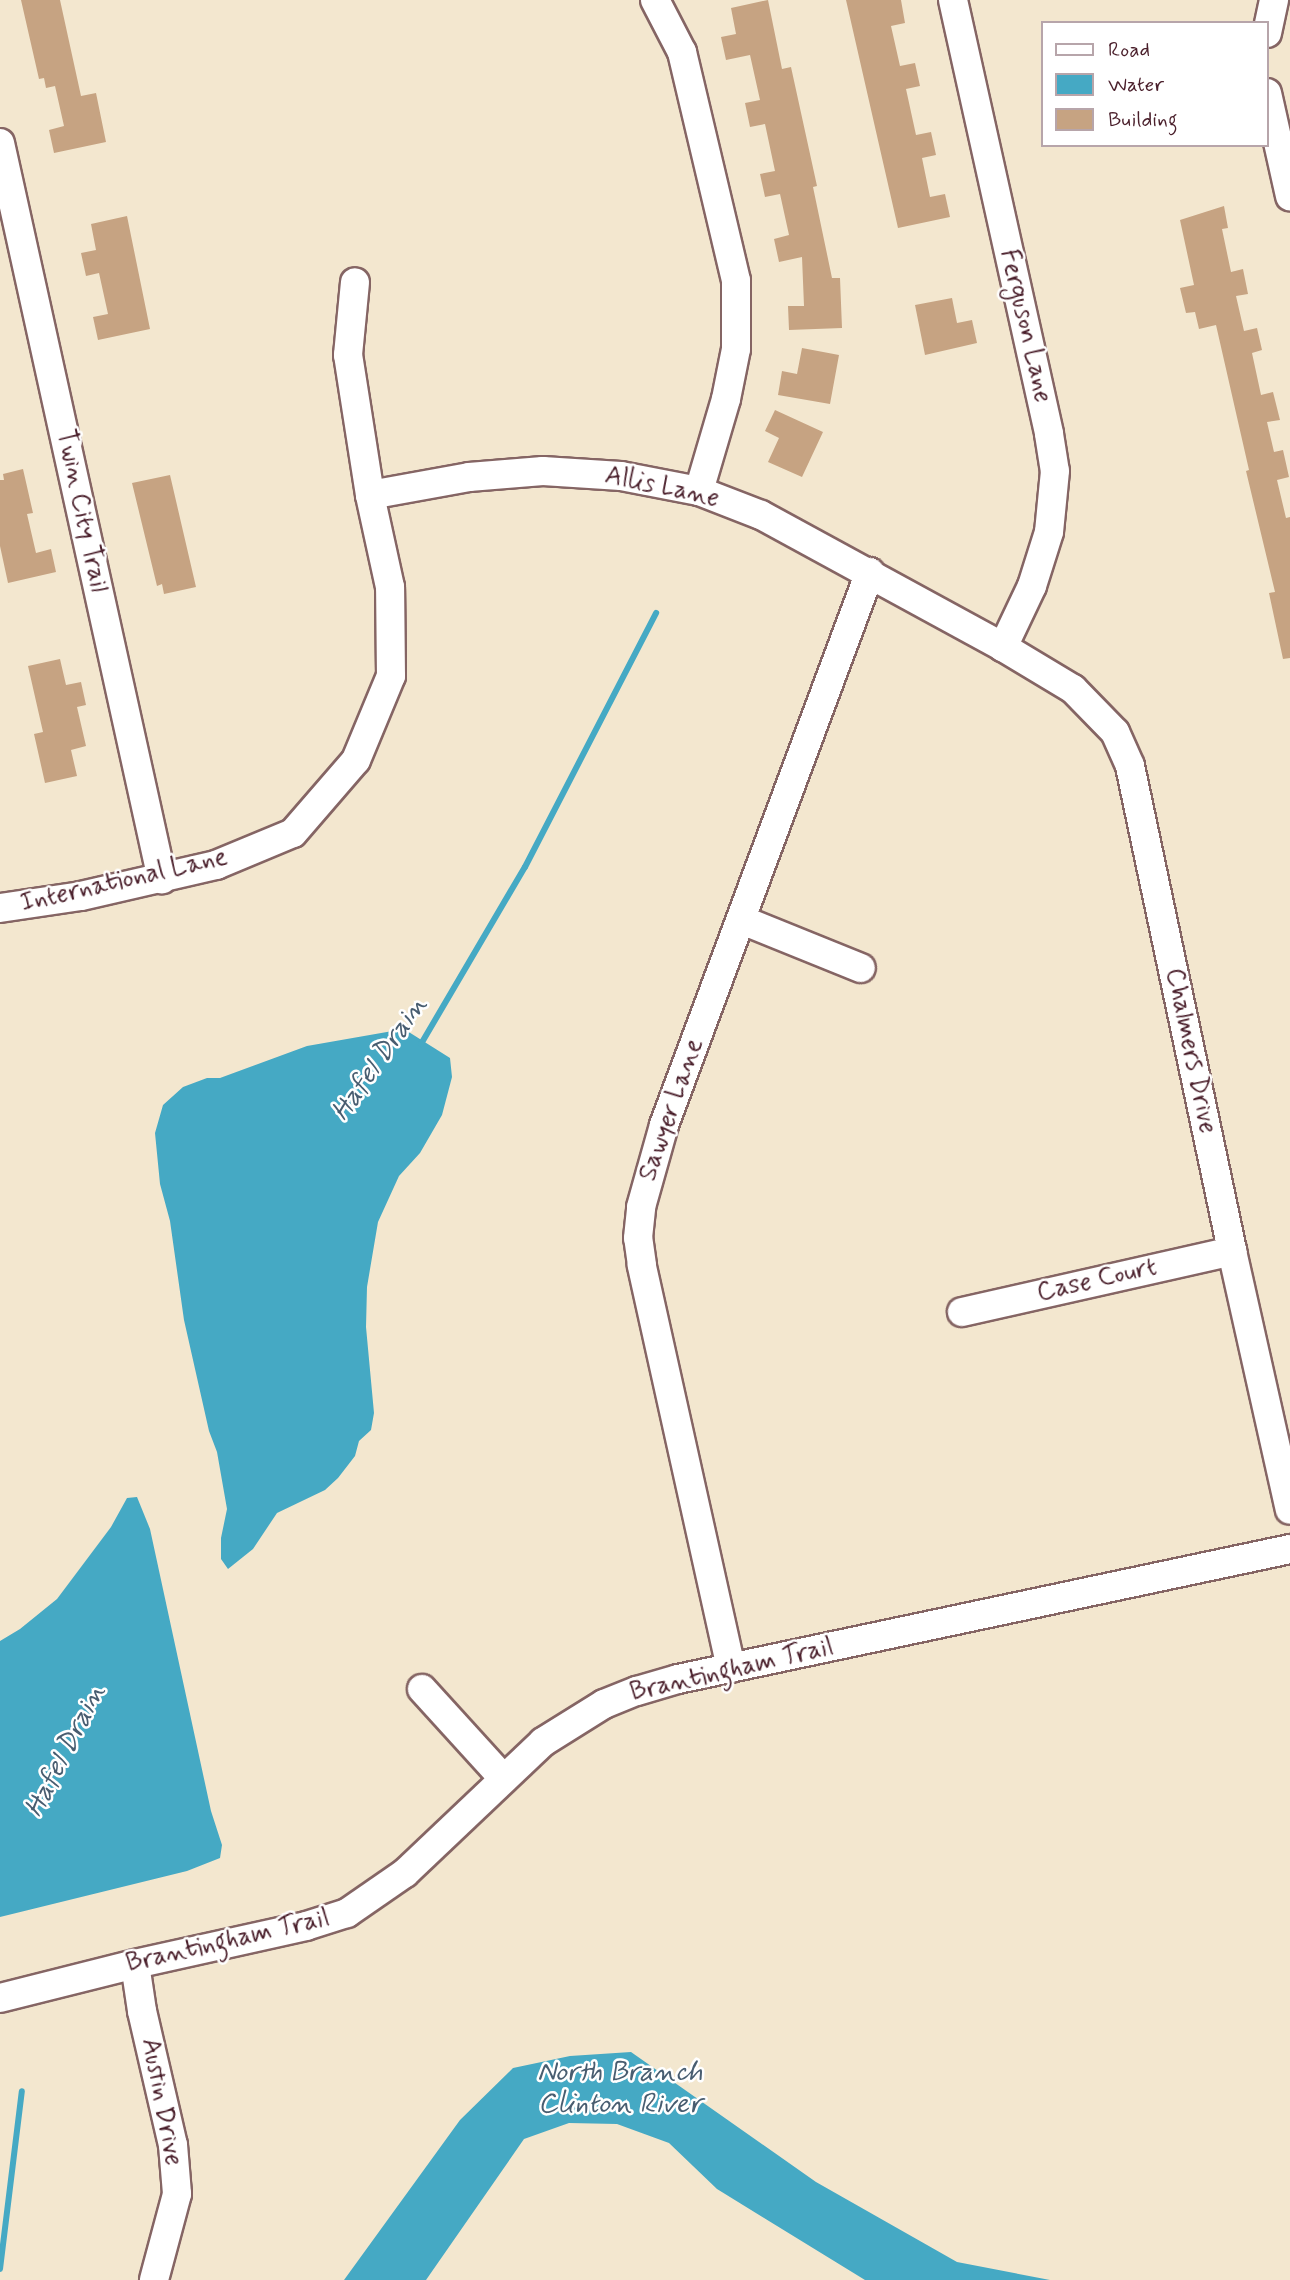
<!DOCTYPE html>
<style>
body{margin:0}
#map{position:relative;width:1290px;height:2280px;overflow:hidden;background:#f3e7cf;font-family:Mynerve,sans-serif}
div>[style]{position:absolute}
[style*='--x']{left:calc(var(--x)*1px);top:calc(var(--y)*1px);width:calc(var(--w)*1px);rotate:calc(var(--a)*1deg)}
.water>*{inset:0;background:#45a9c4}
.stream>*{height:6px;margin:-3px;padding:0 3px;transform-origin:3px;border-radius:3px;background:#45a9c4}
.building>*{inset:0;background:#c6a382}
.roads{filter:drop-shadow(2px 0 #856564) drop-shadow(-2px 0 #856564) drop-shadow(0 2px #856564) drop-shadow(0 -2px #856564)}
.minor>*{height:28px;margin:-14px;padding:0 14px;transform-origin:14px;border-radius:14px;background:#fff}
span{translate:-50% -50%;white-space:nowrap;text-align:center;line-height:1.15;-webkit-text-stroke:5px #fff;paint-order:stroke}
.street-label{font-size:26px;color:#4a1f2b}
.water-label{font-size:28px;color:#485d70;font-style:italic}
.legend{position:absolute;left:1041px;top:21px;width:228px;height:126px;box-sizing:border-box;background:#fff;border:2px solid #b7a5aa;margin:0;padding:9px 12px;list-style:none;font-size:21px;color:#4a1f2b}
.legend li{display:flex;align-items:center;gap:14px;height:35px}
.legend b{width:35px;border:2px solid #b7a5aa}
</style>
<div id="map">
<div class="water">
<i style="clip-path:polygon(404px 1029px,450px 1058px,452px 1077px,442px 1115px,420px 1153px,399px 1176px,378px 1222px,367px 1287px,366px 1327px,374px 1413px,371px 1430px,359px 1441px,355px 1456px,338px 1478px,325px 1490px,277px 1513px,253px 1549px,228px 1569px,221px 1559px,221px 1538px,227px 1509px,217px 1452px,209px 1431px,184px 1320px,170px 1221px,160px 1184px,155px 1133px,163px 1105px,183px 1087px,207px 1078px,220px 1078px,307px 1046px)"></i>
<i style="clip-path:polygon(137px 1497px,150px 1529px,211px 1811px,222px 1845px,220px 1858px,187px 1871px,0 1917px,0 1641px,20px 1629px,57px 1599px,111px 1527px,127px 1498px)"></i>
<i style="clip-path:polygon(631px 2052px,816px 2182px,957px 2262px,1050px 2280px,865px 2280px,717px 2189px,669px 2143px,617px 2124px,569px 2123px,524px 2139px,426px 2280px,344px 2280px,460px 2120px,513px 2068px,570px 2056px)"></i>
</div>
<div class="stream">
<i style="--x:421;--y:1044;--w:205;--a:-59.6"></i>
<i style="--x:525;--y:867;--w:286;--a:-62.7"></i>
<i style="--x:0;--y:2269;--w:179;--a:-83"></i>
</div>
<div class="building">
<i style="clip-path:polygon(21px 0,60px 0,81px 96px,96px 93px,106px 142px,54px 153px,49px 130px,64px 126px,55px 86px,46px 88px,44px 78px,39px 79px)"></i>
<i style="clip-path:polygon(768px 0,782px 69px,791px 67px,817px 186px,813px 187px,832px 278px,840px 278px,842px 328px,789px 330px,788px 306px,804px 306px,802px 257px,779px 262px,774px 239px,789px 235px,780px 194px,765px 197px,760px 174px,775px 171px,765px 124px,750px 127px,745px 103px,760px 100px,750px 55px,726px 60px,721px 37px,736px 34px,731px 8px)"></i>
<i style="clip-path:polygon(846px 0,901px 0,905px 23px,891px 26px,900px 66px,915px 63px,920px 86px,906px 89px,916px 135px,931px 132px,936px 155px,922px 158px,930px 197px,945px 194px,950px 217px,898px 228px)"></i>
<i style="clip-path:polygon(1224px 206px,1228px 228px,1222px 229px,1231px 272px,1243px 269px,1248px 294px,1236px 296px,1244px 331px,1257px 328px,1262px 350px,1252px 353px,1261px 395px,1273px 392px,1280px 420px,1267px 422px,1274px 452px,1283px 450px,1289px 477px,1277px 480px,1286px 518px,1290px 517px,1290px 658px,1283px 659px,1269px 593px,1275px 592px,1246px 471px,1249px 470px,1216px 325px,1199px 329px,1195px 312px,1186px 313px,1180px 288px,1194px 285px,1180px 220px)"></i>
<i style="clip-path:polygon(127px 216px,150px 329px,98px 340px,93px 317px,108px 314px,99px 273px,86px 276px,81px 253px,96px 250px,91px 224px)"></i>
<i style="clip-path:polygon(952px 298px,957px 323px,972px 320px,977px 343px,925px 355px,915px 305px)"></i>
<i style="clip-path:polygon(802px 348px,839px 355px,830px 404px,778px 395px,782px 371px,797px 374px)"></i>
<i style="clip-path:polygon(775px 410px,823px 432px,802px 477px,768px 462px,779px 438px,765px 431px)"></i>
<i style="clip-path:polygon(23px 469px,33px 513px,27px 514px,36px 553px,51px 549px,56px 572px,8px 583px,0 546px,0 480px,4px 480px,3px 474px)"></i>
<i style="clip-path:polygon(170px 475px,196px 587px,164px 594px,162px 584px,157px 586px,132px 483px)"></i>
<i style="clip-path:polygon(60px 659px,66px 685px,81px 682px,86px 705px,77px 707px,86px 746px,71px 750px,77px 776px,45px 783px,34px 734px,43px 732px,28px 666px)"></i>
</div>
<div class="roads">
<div class="minor">
<i style="--x:655;--y:0;--w:59;--a:62.6"></i>
<i style="--x:682;--y:52;--w:235;--a:76.7"></i>
<i style="--x:736;--y:281;--w:68;--a:90"></i>
<i style="--x:736;--y:349;--w:51;--a:101.3"></i>
<i style="--x:726;--y:399;--w:96;--a:106.4"></i>
<i style="--x:953;--y:0;--w:444;--a:77.5"></i>
<i style="--x:1049;--y:434;--w:37;--a:81"></i>
<i style="--x:1055;--y:471;--w:61;--a:95.6"></i>
<i style="--x:1049;--y:532;--w:57;--a:107.5"></i>
<i style="--x:1032;--y:586;--w:68;--a:115.4"></i>
<i style="--x:1267;--y:33;--w:34;--a:-78"></i>
<i style="--x:1267;--y:93;--w:106;--a:77.4"></i>
<i style="--x:0;--y:143;--w:754;--a:77.59"></i>
<i style="--x:370;--y:495;--w:101;--a:-10.3"></i>
<i style="--x:469;--y:477;--w:74;--a:-4.6"></i>
<i style="--x:543;--y:471;--w:78;--a:3.7"></i>
<i style="--x:621;--y:476;--w:79;--a:10.9"></i>
<i style="--x:699;--y:491;--w:66;--a:21.2"></i>
<i style="--x:761;--y:515;--w:276;--a:28.6"></i>
<i style="--x:1003;--y:647;--w:82;--a:31"></i>
<i style="--x:1073;--y:689;--w:60;--a:45.7"></i>
<i style="--x:1115;--y:732;--w:37;--a:66"></i>
<i style="--x:1130;--y:766;--w:496;--a:78.1"></i>
<i style="--x:1232;--y:1251;--w:265;--a:77.4"></i>
<i style="--x:0;--y:908;--w:82;--a:-8.4"></i>
<i style="--x:81;--y:896;--w:139;--a:-12.9"></i>
<i style="--x:216;--y:865;--w:83;--a:-22.6"></i>
<i style="--x:293;--y:833;--w:96;--a:-49.2"></i>
<i style="--x:356;--y:760;--w:91;--a:-67.4"></i>
<i style="--x:391;--y:676;--w:89;--a:-90.6"></i>
<i style="--x:390;--y:587;--w:94;--a:-102.3"></i>
<i style="--x:370;--y:495;--w:142;--a:-98.9"></i>
<i style="--x:348;--y:355;--w:73;--a:-84.5"></i>
<i style="--x:742;--y:920;--w:128;--a:22"></i>
<i style="--x:962;--y:1312;--w:277;--a:-12.7"></i>
<i style="--x:731;--y:1668;--w:413;--a:-102.5"></i>
<i style="--x:642;--y:1265;--w:27;--a:-98"></i>
<i style="--x:638;--y:1238;--w:31;--a:-84"></i>
<i style="--x:641;--y:1207;--w:85;--a:-74.3"></i>
<i style="--x:664;--y:1125;--w:590;--a:-69.57"></i>
<i style="--x:422;--y:1689;--w:120;--a:47.7"></i>
<i style="--x:135;--y:1964;--w:48;--a:81.5"></i>
<i style="--x:142;--y:2011;--w:138;--a:77"></i>
<i style="--x:173;--y:2145;--w:49;--a:85.3"></i>
<i style="--x:177;--y:2194;--w:89;--a:105"></i>
<i style="--x:0;--y:1998;--w:139;--a:-14.1"></i>
<i style="--x:135;--y:1964;--w:175;--a:-12.5"></i>
<i style="--x:306;--y:1926;--w:43;--a:-17.6"></i>
<i style="--x:347;--y:1913;--w:70;--a:-34.6"></i>
<i style="--x:405;--y:1873;--w:190;--a:-43.5"></i>
<i style="--x:543;--y:1742;--w:72;--a:-31.9"></i>
<i style="--x:604;--y:1704;--w:35;--a:-22"></i>
<i style="--x:637;--y:1691;--w:43;--a:-16.3"></i>
<i style="--x:678;--y:1679;--w:626;--a:-11.99"></i>
</div>
</div>
<div class="street-label">
<span style="left:1025px;top:326px;rotate:77deg">Ferguson Lane</span>
<span style="left:662px;top:488px;rotate:12deg">Allis Lane</span>
<span style="left:81px;top:511px;rotate:78deg">Twin City Trail</span>
<span style="left:124px;top:881px;rotate:-13deg">International Lane</span>
<span style="left:1190px;top:1051px;rotate:78deg">Chalmers Drive</span>
<span style="left:672px;top:1110px;rotate:-71deg">Sawyer Lane</span>
<span style="left:1097px;top:1281px;rotate:-13deg">Case Court</span>
<span style="left:732px;top:1671px;rotate:-13deg">Brantingham Trail</span>
<span style="left:228px;top:1942px;rotate:-13deg">Brantingham Trail</span>
<span style="left:161px;top:2102px;rotate:79deg">Austin Drive</span>
</div>
<div class="water-label">
<span style="left:380px;top:1059px;rotate:-55deg">Hafel Drain</span>
<span style="left:66px;top:1751px;rotate:-63deg">Hafel Drain</span>
<span style="left:620px;top:2089px">North Branch<br>Clinton River</span>
</div>
<ul class="legend">
<li><b style="height:9px;background:#fff"></b>Road</li>
<li><b style="height:19px;background:#45a9c4"></b>Water</li>
<li><b style="height:19px;background:#c6a382"></b>Building</li>
</ul>
</div>
